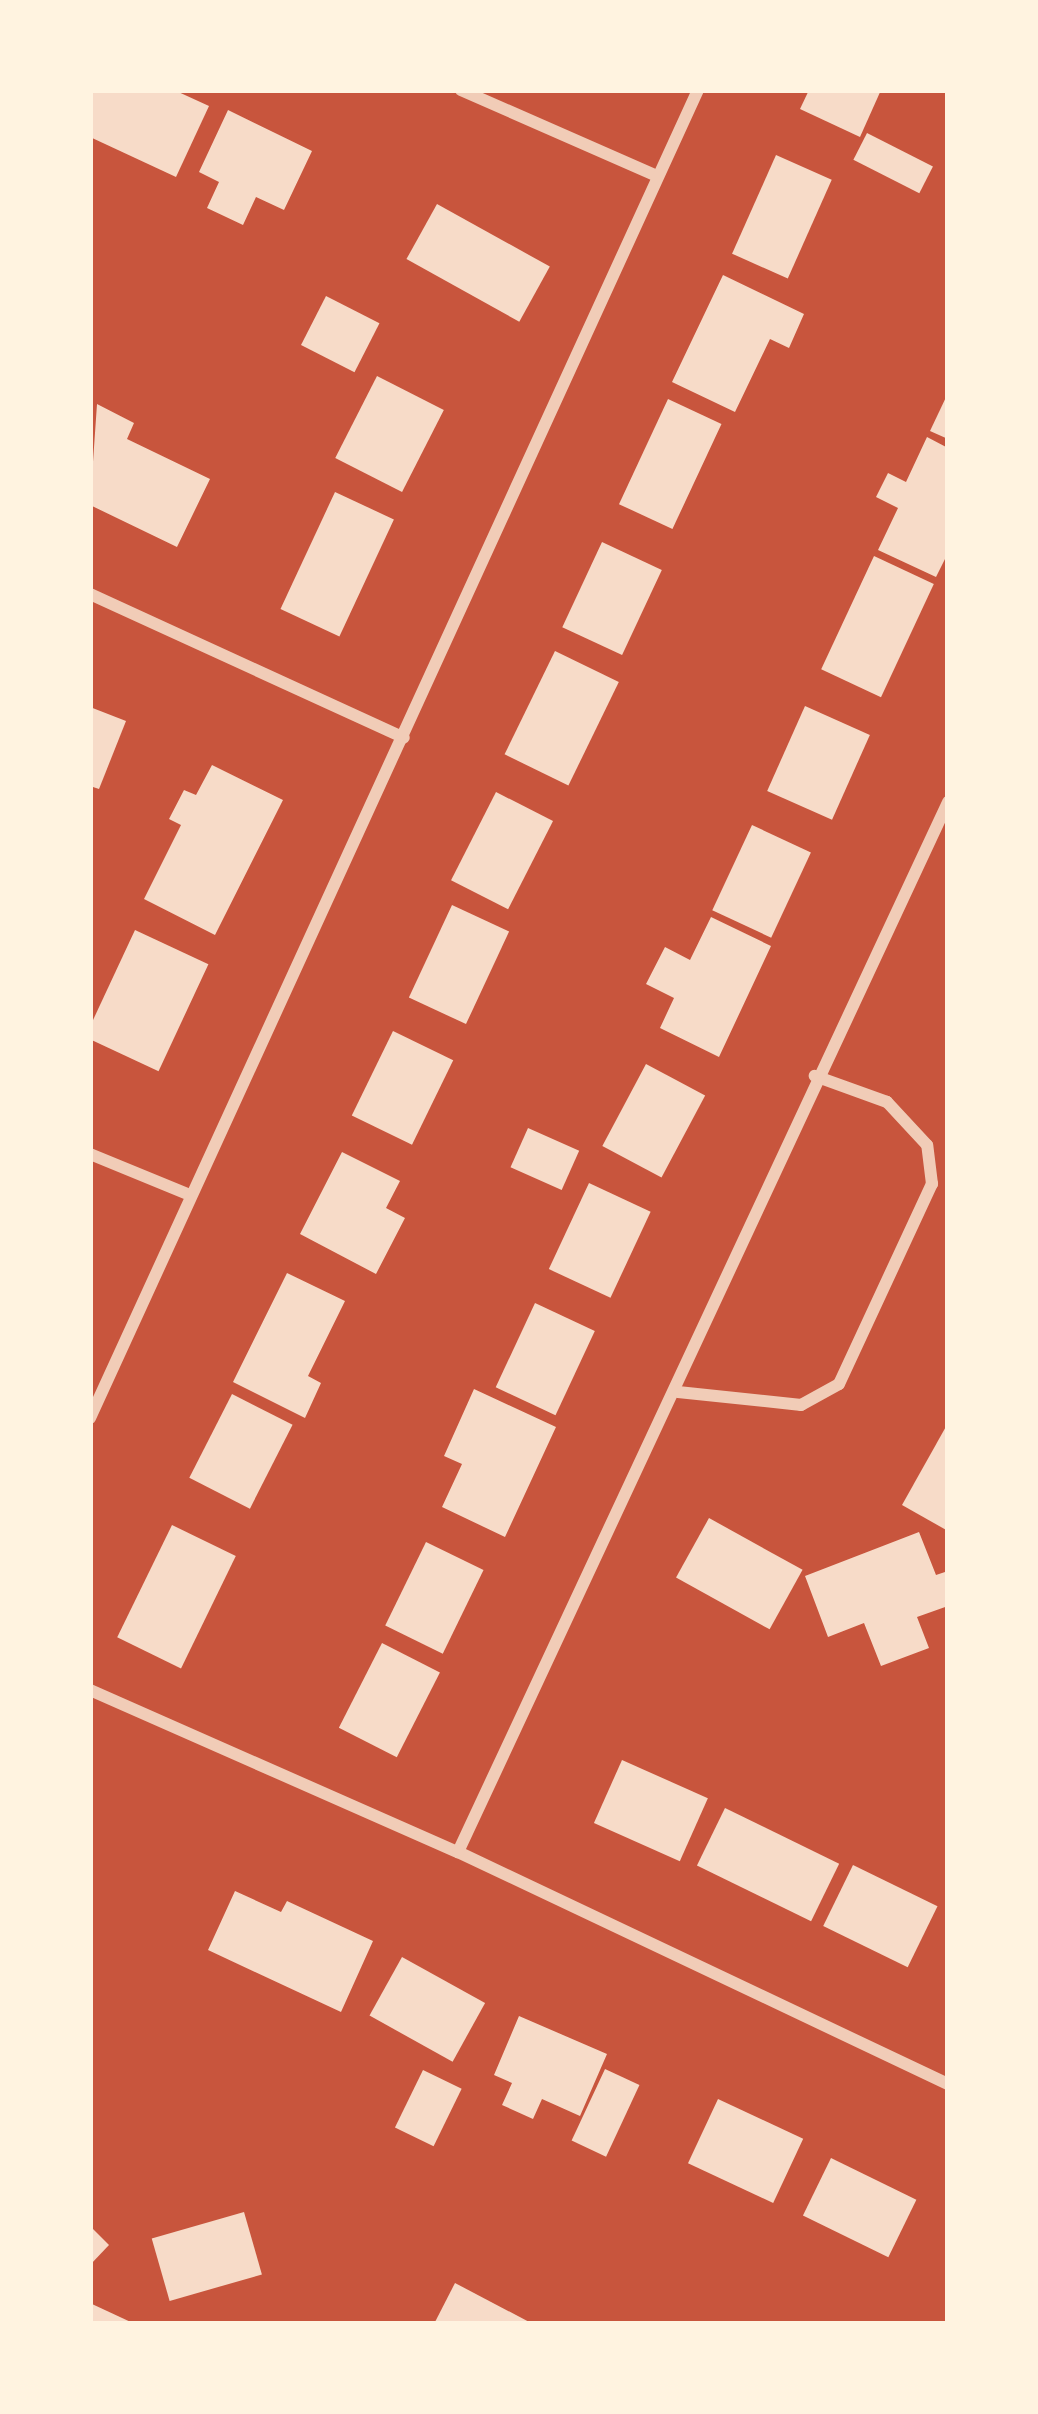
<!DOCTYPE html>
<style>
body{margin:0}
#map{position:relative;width:1038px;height:2414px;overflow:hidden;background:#c8553d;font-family:"Nunito Sans",sans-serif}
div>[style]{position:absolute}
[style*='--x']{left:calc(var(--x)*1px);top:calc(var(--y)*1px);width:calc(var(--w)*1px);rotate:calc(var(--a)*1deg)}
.building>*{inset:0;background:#f7dbc8;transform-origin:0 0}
.minor>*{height:12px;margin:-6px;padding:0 6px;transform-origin:6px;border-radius:6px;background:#f1ccb7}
span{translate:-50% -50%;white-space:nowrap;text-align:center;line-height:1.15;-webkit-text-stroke:12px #fff3e0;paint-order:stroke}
.frame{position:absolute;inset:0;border:93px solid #fff3e0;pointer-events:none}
</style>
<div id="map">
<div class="building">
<i style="clip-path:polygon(90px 90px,174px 90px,209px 106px,176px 177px,90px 137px)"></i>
<i style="clip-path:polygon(809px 90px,881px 90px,860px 137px,800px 109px)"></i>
<i style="clip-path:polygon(228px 110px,312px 151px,284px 210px,256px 197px,243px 225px,207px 208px,219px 182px,199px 172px)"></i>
<i style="left:867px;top:133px;width:74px;height:30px;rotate:27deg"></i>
<i style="left:776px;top:155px;width:61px;height:108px;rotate:24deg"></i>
<i style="left:437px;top:204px;width:129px;height:63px;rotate:29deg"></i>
<i style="clip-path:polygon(723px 275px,804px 314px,789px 348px,770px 339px,735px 412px,672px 382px)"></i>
<i style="left:326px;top:296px;width:60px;height:55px;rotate:27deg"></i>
<i style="left:377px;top:376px;width:75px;height:92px;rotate:27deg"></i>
<i style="clip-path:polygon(948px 393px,948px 439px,930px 431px)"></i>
<i style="left:668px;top:399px;width:59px;height:116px;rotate:25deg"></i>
<i style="clip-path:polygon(97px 404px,134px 423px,127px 439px,210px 479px,177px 547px,90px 505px)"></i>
<i style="clip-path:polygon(927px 437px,948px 448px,948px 553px,936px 577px,878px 550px,898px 508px,876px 497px,888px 473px,906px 482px)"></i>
<i style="left:335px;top:492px;width:65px;height:129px;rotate:25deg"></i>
<i style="left:602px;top:542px;width:66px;height:94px;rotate:25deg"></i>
<i style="left:874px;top:556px;width:66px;height:125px;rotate:25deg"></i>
<i style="left:555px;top:651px;width:71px;height:115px;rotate:26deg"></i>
<i style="left:805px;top:706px;width:71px;height:93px;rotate:24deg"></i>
<i style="clip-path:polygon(90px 707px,126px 721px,99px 789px,90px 786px)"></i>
<i style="clip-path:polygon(212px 765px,283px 800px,215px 935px,144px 899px,181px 825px,169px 819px,184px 790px,196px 795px)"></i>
<i style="left:496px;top:792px;width:64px;height:99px;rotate:27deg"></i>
<i style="left:752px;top:825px;width:65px;height:94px;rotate:25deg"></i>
<i style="left:452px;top:905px;width:63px;height:102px;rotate:25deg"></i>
<i style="clip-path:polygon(711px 917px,771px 946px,719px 1057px,660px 1028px,674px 998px,646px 984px,665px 947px,690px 960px)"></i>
<i style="left:135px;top:930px;width:81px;height:118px;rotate:25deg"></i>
<i style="left:393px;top:1031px;width:67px;height:94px;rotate:26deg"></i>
<i style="left:646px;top:1064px;width:67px;height:93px;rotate:28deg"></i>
<i style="left:528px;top:1128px;width:56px;height:43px;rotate:24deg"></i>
<i style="clip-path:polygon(342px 1152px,400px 1181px,386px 1208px,405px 1218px,376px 1274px,300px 1234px)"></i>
<i style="left:589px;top:1183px;width:68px;height:95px;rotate:25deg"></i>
<i style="clip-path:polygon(287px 1273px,345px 1301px,308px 1376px,321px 1383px,305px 1418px,233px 1382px)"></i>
<i style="left:535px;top:1303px;width:66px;height:93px;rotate:25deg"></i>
<i style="clip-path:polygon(474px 1389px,556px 1427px,505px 1537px,442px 1507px,462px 1464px,444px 1456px)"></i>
<i style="left:232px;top:1394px;width:68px;height:94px;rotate:27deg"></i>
<i style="clip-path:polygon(948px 1423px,948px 1531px,902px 1505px)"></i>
<i style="left:709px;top:1518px;width:107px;height:68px;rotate:29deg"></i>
<i style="left:172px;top:1525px;width:71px;height:125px;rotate:26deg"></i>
<i style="clip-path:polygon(919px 1532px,936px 1575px,948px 1571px,948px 1606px,917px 1617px,929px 1648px,881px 1666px,864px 1623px,828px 1637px,805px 1576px)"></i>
<i style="left:426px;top:1542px;width:64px;height:93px;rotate:26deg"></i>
<i style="left:382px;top:1643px;width:65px;height:95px;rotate:27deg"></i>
<i style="left:622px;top:1760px;width:94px;height:69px;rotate:24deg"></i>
<i style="left:725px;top:1808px;width:127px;height:64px;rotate:26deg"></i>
<i style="left:853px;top:1865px;width:94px;height:68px;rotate:26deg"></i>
<i style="clip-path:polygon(235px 1891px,281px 1912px,287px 1901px,373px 1941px,341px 2012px,208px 1950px)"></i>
<i style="left:402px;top:1957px;width:95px;height:67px;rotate:29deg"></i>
<i style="clip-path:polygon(519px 2016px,607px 2054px,580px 2116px,542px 2099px,533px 2119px,502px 2105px,512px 2083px,494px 2075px)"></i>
<i style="left:605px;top:2069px;width:38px;height:79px;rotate:25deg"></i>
<i style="left:423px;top:2070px;width:43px;height:64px;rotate:26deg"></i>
<i style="left:718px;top:2099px;width:94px;height:71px;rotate:25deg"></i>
<i style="left:831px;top:2158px;width:95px;height:64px;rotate:26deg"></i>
<i style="left:244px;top:2212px;width:65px;height:96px;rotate:74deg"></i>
<i style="clip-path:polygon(90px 2226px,109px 2245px,90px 2265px)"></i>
<i style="clip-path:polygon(455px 2283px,533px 2324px,434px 2324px)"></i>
<i style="clip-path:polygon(92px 2304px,135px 2324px,90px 2324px)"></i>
</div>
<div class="minor">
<i style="--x:461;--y:90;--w:214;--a:23.7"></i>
<i style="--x:90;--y:594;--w:345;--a:24.6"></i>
<i style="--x:90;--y:1154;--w:108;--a:22.3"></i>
<i style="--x:678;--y:1392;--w:124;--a:6"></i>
<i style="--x:801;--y:1405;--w:43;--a:-28.9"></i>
<i style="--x:839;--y:1384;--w:221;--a:-65.1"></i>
<i style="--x:932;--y:1184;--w:39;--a:-97"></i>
<i style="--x:927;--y:1145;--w:59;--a:-132.9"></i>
<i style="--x:887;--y:1102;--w:77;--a:-160.1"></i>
<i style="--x:90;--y:1418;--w:1461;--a:-65.4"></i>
<i style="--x:90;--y:1690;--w:402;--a:23.8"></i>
<i style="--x:458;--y:1852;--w:542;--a:25.34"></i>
<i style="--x:458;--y:1852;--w:1159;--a:-64.98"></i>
</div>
<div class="frame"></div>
</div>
